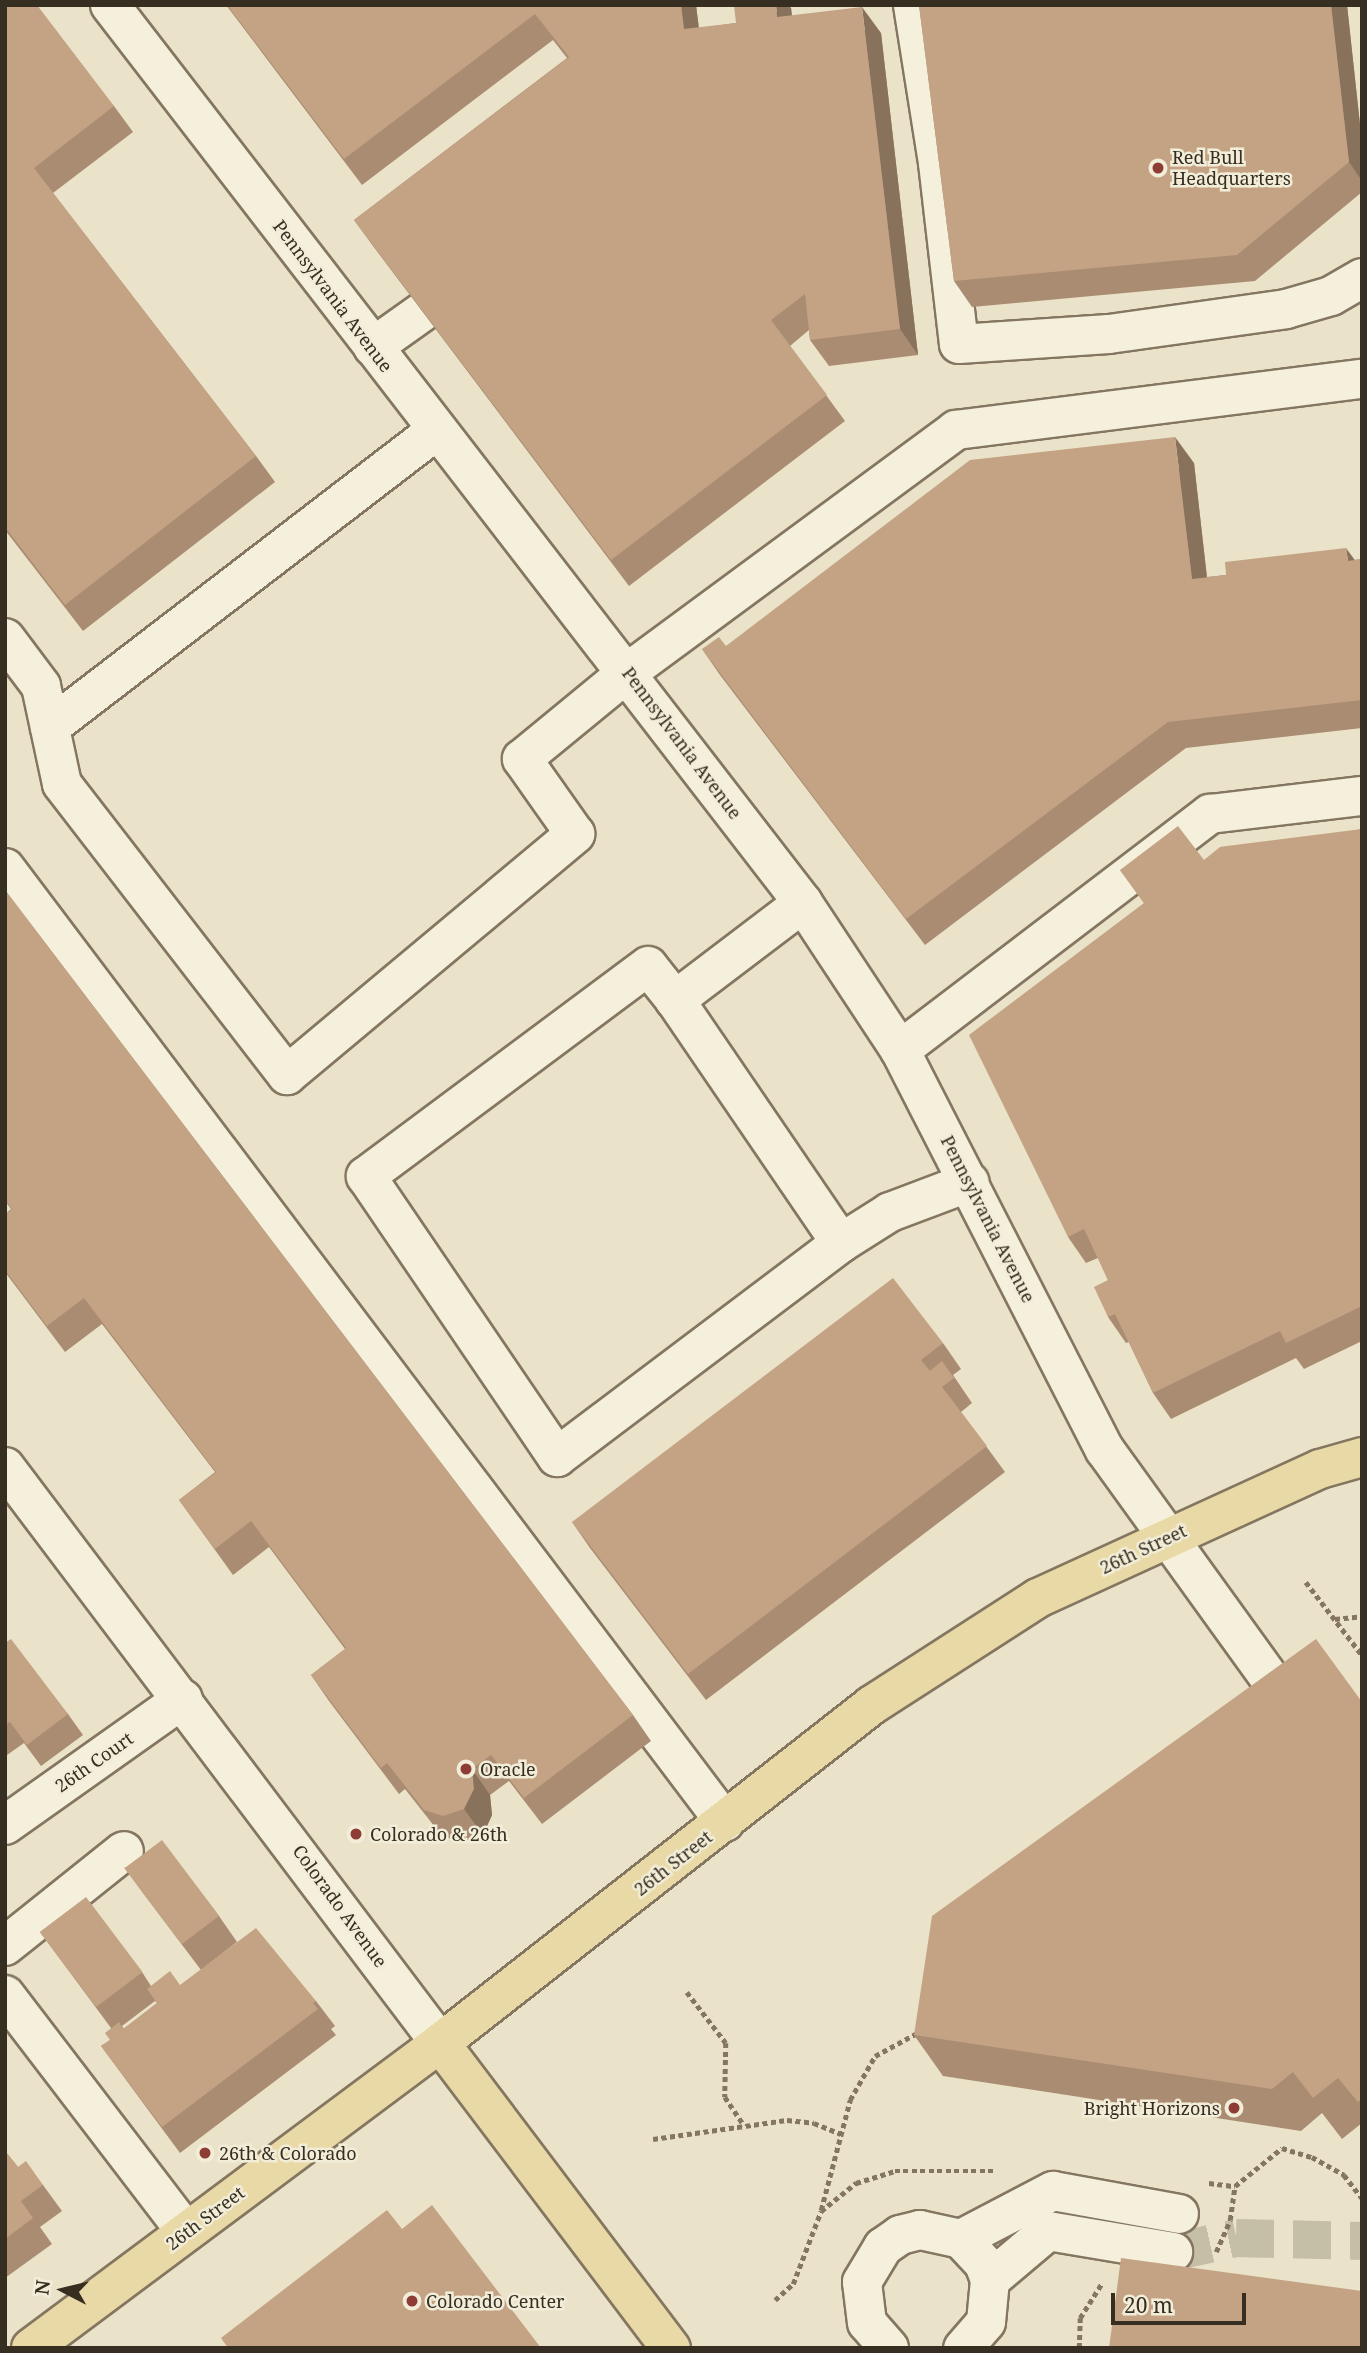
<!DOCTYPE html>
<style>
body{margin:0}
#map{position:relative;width:1367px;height:2353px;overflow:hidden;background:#eae3c9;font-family:"Noto Serif",serif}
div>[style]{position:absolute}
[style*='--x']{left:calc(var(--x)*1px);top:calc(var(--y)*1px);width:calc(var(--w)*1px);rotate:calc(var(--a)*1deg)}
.minor-tunnel>*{height:38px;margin-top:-19px;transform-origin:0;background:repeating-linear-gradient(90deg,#c6bfa8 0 38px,transparent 0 57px)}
.path>*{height:4.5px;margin-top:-2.25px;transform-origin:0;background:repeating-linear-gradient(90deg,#847660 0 5px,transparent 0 8.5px)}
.roads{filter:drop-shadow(2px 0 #847660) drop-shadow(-2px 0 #847660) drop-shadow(0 2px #847660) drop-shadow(0 -2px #847660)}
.minor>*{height:38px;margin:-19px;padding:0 19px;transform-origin:19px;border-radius:19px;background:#f5f0dc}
.major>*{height:38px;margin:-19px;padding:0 19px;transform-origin:19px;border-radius:19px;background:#e8d9a6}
.wall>*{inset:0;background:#a98c72}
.shaded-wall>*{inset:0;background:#89725c}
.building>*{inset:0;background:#c4a384;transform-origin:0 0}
.dots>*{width:19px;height:19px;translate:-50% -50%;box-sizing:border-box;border:4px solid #f2edd8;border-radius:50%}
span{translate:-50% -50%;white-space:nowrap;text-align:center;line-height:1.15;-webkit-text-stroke:5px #f2edd8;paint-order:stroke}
.poi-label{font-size:18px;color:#372e22}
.left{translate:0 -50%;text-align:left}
.right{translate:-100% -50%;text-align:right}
.street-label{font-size:18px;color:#372e22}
.frame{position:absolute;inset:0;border:7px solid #372e22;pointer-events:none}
.north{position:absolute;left:28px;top:2255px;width:70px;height:70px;-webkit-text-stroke:5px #f2edd8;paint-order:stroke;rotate:277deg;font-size:19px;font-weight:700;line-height:28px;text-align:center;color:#372e22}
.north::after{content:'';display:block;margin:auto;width:24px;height:32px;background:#372e22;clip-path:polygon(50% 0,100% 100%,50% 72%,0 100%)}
.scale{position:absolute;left:1111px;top:2293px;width:135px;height:32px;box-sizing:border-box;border:4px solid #372e22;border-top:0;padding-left:9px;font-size:21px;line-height:24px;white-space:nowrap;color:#372e22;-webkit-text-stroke:5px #f2edd8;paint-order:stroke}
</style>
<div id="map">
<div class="minor-tunnel">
<i style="--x:1173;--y:2252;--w:65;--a:-12.5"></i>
<i style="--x:1236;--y:2238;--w:126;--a:1.4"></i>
</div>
<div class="path">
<i style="--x:1306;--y:1582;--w:92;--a:52.5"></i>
<i style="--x:1335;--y:1619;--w:27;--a:-6"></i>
<i style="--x:687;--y:1992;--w:64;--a:52.6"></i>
<i style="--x:726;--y:2043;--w:54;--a:91.1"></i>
<i style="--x:725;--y:2097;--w:34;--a:56"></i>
<i style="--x:653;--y:2139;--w:135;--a:-8.1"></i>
<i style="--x:787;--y:2120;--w:27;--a:6"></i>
<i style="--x:814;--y:2123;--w:29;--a:22"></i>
<i style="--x:1209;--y:2183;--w:26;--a:7"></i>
<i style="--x:1235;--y:2186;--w:60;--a:-39"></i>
<i style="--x:1282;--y:2148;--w:31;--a:17"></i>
<i style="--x:1312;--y:2157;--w:37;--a:29"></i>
<i style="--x:1344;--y:2175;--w:29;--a:52"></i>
<i style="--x:821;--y:2210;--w:114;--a:-75.2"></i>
<i style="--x:850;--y:2100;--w:51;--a:-60.4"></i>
<i style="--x:875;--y:2056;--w:50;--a:-28.6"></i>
<i style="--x:1216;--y:2252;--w:35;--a:-66"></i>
<i style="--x:1230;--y:2220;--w:34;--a:-82"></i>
<i style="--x:775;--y:2300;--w:24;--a:-42"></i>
<i style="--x:793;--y:2284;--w:78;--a:-69"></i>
<i style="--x:821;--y:2211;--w:45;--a:-38.7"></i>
<i style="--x:856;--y:2183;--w:41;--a:-17.1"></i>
<i style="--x:895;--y:2171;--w:101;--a:0"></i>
<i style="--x:1079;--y:2348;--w:30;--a:-88"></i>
<i style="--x:1080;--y:2318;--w:41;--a:-57.8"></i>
</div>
<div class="roads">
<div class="minor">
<i style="--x:110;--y:5;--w:1134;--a:52.34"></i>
<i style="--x:803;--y:903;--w:176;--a:56.6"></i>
<i style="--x:900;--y:1050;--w:449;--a:62.9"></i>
<i style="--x:1105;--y:1450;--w:327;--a:54.2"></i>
<i style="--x:913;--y:5;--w:160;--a:81"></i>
<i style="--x:938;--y:163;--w:182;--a:83.4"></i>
<i style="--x:959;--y:344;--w:150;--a:-3.8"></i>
<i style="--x:1109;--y:334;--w:179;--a:-8"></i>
<i style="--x:1286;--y:309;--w:47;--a:-16.1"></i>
<i style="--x:1331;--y:296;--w:36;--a:-30"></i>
<i style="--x:373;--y:347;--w:60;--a:-35.5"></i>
<i style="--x:5;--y:638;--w:60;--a:53.1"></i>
<i style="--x:41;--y:686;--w:100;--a:77.9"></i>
<i style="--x:62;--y:784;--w:368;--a:52.3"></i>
<i style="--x:287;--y:1075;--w:376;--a:-39.9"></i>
<i style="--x:575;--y:834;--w:92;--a:-125.2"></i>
<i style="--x:522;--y:759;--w:137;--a:-39.4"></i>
<i style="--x:628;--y:672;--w:408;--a:-36.4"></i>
<i style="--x:956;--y:430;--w:409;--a:-7.2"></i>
<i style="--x:50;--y:727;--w:486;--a:-37.5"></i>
<i style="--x:5;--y:868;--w:1195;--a:52.96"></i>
<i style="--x:803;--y:903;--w:161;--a:142.8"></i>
<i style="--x:675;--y:1000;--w:43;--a:-128.5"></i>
<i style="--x:648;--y:966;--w:352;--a:143.3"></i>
<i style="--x:366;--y:1176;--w:340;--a:55.8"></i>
<i style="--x:557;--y:1457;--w:356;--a:-37"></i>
<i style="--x:841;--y:1243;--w:58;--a:-32.3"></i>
<i style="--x:890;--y:1212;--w:85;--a:-20.6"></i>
<i style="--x:675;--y:1000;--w:294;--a:55.7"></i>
<i style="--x:900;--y:1050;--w:390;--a:-37.3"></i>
<i style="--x:1210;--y:814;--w:153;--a:-6.8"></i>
<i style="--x:5;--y:1467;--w:722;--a:52.94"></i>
<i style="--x:5;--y:1825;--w:218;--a:-35.3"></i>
<i style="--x:5;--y:1946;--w:152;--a:-38.6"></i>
<i style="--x:5;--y:1995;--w:298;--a:52.6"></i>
<i style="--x:961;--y:2239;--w:104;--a:-27.6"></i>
<i style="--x:1053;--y:2191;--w:128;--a:10.3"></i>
<i style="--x:990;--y:2280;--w:76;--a:-40.2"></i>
<i style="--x:1048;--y:2231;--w:127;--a:9.5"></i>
<i style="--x:889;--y:2348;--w:33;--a:-131"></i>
<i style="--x:867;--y:2323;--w:41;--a:-97"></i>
<i style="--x:862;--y:2282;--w:41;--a:-59"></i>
<i style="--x:883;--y:2247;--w:21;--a:-35"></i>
<i style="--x:900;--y:2235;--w:21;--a:-14"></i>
<i style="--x:920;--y:2230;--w:42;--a:12.4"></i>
<i style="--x:961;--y:2239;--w:34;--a:47"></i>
<i style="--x:984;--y:2264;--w:17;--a:69"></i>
<i style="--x:990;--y:2280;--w:42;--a:95.4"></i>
<i style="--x:986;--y:2322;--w:35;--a:131"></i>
</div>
<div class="major">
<i style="--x:440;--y:2043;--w:383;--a:52.9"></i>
<i style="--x:31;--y:2348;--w:510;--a:-36.71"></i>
<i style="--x:440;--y:2043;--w:549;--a:-38.04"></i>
<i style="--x:872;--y:1705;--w:197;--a:-32.8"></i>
<i style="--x:1038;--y:1598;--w:310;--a:-24.6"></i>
<i style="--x:1320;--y:1469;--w:44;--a:-15.9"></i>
</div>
</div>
<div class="wall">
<i style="clip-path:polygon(5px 5px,114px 106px,133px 132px,53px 193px,256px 456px,275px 482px,83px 631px,5px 530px)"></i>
<i style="clip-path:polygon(226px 5px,696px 5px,699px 28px,736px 23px,791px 8px,792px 16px,881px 33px,918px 355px,829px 366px,810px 340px,809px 330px,790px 346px,845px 421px,629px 586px,373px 246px,354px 220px,567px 58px,553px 40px,362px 185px)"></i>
<i style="clip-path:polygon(919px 5px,1347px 5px,1362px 143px,1362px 192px,1255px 281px,972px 307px,954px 281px)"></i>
<i style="clip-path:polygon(1194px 463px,1207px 577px,1362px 559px,1362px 728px,1186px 748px,925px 945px,720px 675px,702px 649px,726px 646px)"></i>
<i style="clip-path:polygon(1362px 829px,1362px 1341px,1304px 1369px,1296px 1358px,1171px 1419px,1153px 1393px,1129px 1342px,1126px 1343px,1108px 1317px,1108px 1280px,1098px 1258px,1086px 1263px,1068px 1237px,1144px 903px,1120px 870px,1204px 860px)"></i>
<i style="clip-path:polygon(5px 890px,633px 1715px,651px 1741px,542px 1824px,509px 1781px,490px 1795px,492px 1815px,483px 1835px,461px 1842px,442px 1836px,405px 1789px,399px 1794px,329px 1701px,311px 1675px,345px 1649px,269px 1547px,233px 1575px,179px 1500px,215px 1472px,102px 1324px,65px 1352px,5px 1272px,5px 1214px,11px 1209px,5px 1201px)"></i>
<i style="clip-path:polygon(943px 1343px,961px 1369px,953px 1375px,972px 1403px,961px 1412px,1005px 1472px,706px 1700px,590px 1548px,572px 1522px)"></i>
<i style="clip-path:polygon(5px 1643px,68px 1714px,83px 1735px,41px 1766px,24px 1743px,7px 1755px,5px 1753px)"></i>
<i style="clip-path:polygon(1362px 1702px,1362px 2123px,1342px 2139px,1322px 2113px,1301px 2131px,943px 2076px,914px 2035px)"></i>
<i style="clip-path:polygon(124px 1867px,219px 1916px,237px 1942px,201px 1970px,143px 1893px)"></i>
<i style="clip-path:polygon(evenodd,40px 1932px,142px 1972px,151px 1986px,180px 1985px,316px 2001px,335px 2026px,331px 2029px,336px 2035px,180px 2153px,101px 2046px,110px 2040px,111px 2028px,40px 1932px,155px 2001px,157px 2003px,124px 2029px,122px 2026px,155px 2001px)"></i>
<i style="clip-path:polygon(5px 2151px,18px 2167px,43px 2185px,62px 2211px,40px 2227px,52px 2244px,5px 2278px)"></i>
</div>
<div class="shaded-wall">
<i style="clip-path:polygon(681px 5px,696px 5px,702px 55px,684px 29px)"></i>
<i style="clip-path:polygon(776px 5px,789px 5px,791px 8px,795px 43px,777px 17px)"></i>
<i style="clip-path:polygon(1331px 5px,1347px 5px,1362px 143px,1362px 181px,1349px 162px)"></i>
<i style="clip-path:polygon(862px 7px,881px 33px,918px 355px,900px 329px)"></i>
<i style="clip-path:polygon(1175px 437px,1194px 463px,1210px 605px,1192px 579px)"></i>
<i style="clip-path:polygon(1346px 548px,1362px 570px,1348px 561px)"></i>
<i style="clip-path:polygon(472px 1769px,490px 1795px,492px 1815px,483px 1835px,464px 1809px)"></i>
</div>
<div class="building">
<i style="clip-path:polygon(5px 5px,37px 5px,114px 106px,34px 168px,256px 456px,65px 605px,5px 527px)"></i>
<i style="clip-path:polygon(227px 5px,681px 5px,684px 29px,736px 23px,734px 5px,776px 5px,777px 17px,862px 7px,900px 329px,810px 340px,805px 294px,771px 320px,827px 395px,611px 560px,354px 220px,569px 57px,535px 14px,344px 159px)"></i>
<i style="clip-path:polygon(919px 5px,1331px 5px,1349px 162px,1237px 255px,954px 281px)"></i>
<i style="clip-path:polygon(1175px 437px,1192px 579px,1226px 575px,1225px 562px,1346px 548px,1348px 561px,1362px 559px,1362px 700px,1168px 722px,906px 919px,702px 649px,719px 637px,726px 646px,970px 460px)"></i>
<i style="clip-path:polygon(1178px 826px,1204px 860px,1220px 847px,1362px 829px,1362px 1306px,1286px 1343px,1280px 1331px,1153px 1393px,1115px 1314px,1108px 1317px,1094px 1287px,1108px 1280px,1084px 1229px,1068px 1237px,969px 1035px,1144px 903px,1120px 870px)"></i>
<i style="clip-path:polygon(5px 890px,633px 1715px,524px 1798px,491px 1755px,472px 1769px,474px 1789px,464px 1809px,443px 1816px,424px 1810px,387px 1763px,381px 1768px,311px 1675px,346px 1648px,251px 1521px,215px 1549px,179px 1500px,216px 1472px,84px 1298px,47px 1326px,5px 1270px,5px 1214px,12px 1209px,5px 1200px)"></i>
<i style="clip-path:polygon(893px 1278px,943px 1343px,921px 1360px,930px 1371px,942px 1361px,954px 1378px,942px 1387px,987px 1446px,688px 1674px,572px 1522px)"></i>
<i style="clip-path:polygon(11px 1639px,68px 1714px,27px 1745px,10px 1722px,5px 1725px,5px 1643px)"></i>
<i style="clip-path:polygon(1316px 1639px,1362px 1702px,1362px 2099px,1358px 2102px,1338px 2078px,1313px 2098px,1293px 2072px,1272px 2089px,914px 2035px,932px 1916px)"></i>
<i style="left:162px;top:1840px;width:95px;height:47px;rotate:53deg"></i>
<i style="left:86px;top:1897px;width:94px;height:58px;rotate:53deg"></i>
<i style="clip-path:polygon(256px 1928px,316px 2001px,313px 2003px,318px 2009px,162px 2127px,101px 2046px,110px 2040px,105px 2033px,119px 2022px,123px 2029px,157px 2003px,147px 1989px,170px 1971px,180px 1985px)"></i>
<i style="clip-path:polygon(5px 2151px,18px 2167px,26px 2161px,43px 2185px,21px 2201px,33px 2218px,5px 2239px)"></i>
<i style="clip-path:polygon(432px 2205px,541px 2348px,228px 2348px,221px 2338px,387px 2210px,402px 2229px)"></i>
<i style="clip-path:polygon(1121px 2258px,1362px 2291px,1362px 2348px,1109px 2348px)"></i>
</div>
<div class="dots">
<i style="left:1158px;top:168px;background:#8d3d36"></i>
<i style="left:466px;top:1769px;background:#8d3d36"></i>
<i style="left:356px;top:1834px;background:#8d3d36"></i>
<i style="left:1234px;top:2108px;background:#8d3d36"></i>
<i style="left:205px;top:2153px;background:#8d3d36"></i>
<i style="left:412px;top:2301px;background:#8d3d36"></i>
</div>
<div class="poi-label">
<span class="left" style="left:1172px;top:168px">Red Bull<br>Headquarters</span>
<span class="left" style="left:480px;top:1769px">Oracle</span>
<span class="left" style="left:370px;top:1834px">Colorado &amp; 26th</span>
<span class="right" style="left:1220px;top:2108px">Bright Horizons</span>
<span class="left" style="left:219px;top:2153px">26th &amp; Colorado</span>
<span class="left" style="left:426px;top:2301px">Colorado Center</span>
</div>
<div class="street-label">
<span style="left:333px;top:296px;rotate:53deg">Pennsylvania Avenue</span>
<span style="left:682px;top:743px;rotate:53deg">Pennsylvania Avenue</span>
<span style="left:988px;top:1219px;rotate:63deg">Pennsylvania Avenue</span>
<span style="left:1143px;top:1549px;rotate:-25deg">26th Street</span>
<span style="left:94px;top:1762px;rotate:-35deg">26th Court</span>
<span style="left:673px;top:1863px;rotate:-38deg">26th Street</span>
<span style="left:340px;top:1906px;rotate:54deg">Colorado Avenue</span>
<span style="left:205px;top:2218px;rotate:-37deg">26th Street</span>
</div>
<div class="frame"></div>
<div class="north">N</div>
<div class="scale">20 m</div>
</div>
